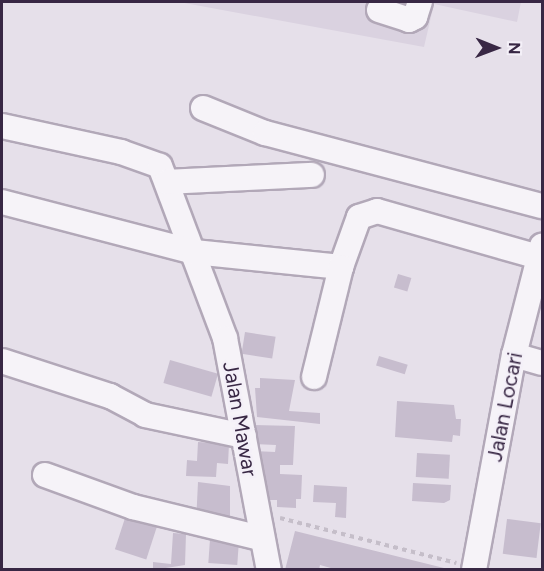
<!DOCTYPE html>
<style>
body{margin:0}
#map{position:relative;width:544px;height:571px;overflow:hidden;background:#e6e0ea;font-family:Figtree,sans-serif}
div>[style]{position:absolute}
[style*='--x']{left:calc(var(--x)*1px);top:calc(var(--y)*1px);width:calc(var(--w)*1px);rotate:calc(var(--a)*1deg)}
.built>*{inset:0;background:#dad2e0}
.building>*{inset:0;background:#c7bdce;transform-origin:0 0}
.path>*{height:4px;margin-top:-2px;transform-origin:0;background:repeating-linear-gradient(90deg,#c5bec9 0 4.5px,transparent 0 9px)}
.roads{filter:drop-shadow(2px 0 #b2a8b8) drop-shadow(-2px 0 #b2a8b8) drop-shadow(0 2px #b2a8b8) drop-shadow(0 -2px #b2a8b8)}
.minor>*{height:24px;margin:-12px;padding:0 12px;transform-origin:12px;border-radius:12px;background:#f6f3f8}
span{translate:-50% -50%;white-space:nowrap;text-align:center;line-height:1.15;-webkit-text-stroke:5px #f4f0f8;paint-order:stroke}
.street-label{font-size:21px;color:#382744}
.frame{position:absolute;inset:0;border:3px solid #382744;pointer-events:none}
.north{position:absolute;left:466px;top:18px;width:60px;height:60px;-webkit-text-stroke:4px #f4f0f8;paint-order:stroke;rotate:91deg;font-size:16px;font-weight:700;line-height:24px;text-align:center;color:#382744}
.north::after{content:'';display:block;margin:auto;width:21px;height:27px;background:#382744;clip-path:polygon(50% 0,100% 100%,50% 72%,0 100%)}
</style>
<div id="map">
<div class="built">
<i style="clip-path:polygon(179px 2px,521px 2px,517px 22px,434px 4px,424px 47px)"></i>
</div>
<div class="building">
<i style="left:398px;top:274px;width:14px;height:14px;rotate:17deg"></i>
<i style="left:245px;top:332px;width:31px;height:22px;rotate:9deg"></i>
<i style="left:379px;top:356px;width:30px;height:10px;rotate:17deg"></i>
<i style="left:170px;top:360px;width:50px;height:24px;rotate:16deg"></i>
<i style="clip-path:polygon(260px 378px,295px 380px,289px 411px,320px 413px,320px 424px,257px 417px,255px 388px,260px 388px)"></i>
<i style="clip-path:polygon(397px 401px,454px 405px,456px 419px,461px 419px,460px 436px,453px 435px,452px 442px,395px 437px)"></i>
<i style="clip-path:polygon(253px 425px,295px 426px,293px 465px,280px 465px,280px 474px,302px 475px,301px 499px,296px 499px,296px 508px,277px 507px,277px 500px,262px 500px,263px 473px,251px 473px,253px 451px,275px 452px,276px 445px,252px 444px)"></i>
<i style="clip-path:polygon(198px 442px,229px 444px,228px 464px,217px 463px,216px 477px,186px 476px,187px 460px,197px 461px)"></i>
<i style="left:417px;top:453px;width:33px;height:24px;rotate:3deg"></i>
<i style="clip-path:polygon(198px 482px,230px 486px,230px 527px,196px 523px)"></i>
<i style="clip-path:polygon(413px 483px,451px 485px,450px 500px,444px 503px,412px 501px)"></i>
<i style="clip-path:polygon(314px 485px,347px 487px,346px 518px,335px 517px,336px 503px,313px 502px)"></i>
<i style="left:126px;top:515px;width:33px;height:36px;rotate:18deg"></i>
<i style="left:507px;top:519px;width:34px;height:35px;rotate:7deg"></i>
<i style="clip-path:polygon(295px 531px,448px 569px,448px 570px,338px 570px,320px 565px,319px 570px,285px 570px)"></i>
<i style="clip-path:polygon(173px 533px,186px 534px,185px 565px,153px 570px,153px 562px,171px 564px)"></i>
<i style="left:210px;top:539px;width:29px;height:24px;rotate:4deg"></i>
</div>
<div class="path">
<i style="--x:280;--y:518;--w:182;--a:14.3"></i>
</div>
<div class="roads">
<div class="minor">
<i style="--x:379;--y:10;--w:32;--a:18"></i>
<i style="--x:409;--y:20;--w:7;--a:-27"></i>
<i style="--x:415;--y:17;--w:16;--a:-72"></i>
<i style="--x:203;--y:108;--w:67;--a:22"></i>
<i style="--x:265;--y:133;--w:286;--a:14.8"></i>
<i style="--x:2;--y:126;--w:122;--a:12.3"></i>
<i style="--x:121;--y:152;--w:41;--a:19.7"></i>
<i style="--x:160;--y:166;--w:184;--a:69.3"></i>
<i style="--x:225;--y:338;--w:236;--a:79.3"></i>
<i style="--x:167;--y:182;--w:145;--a:-2.8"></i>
<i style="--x:2;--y:202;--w:198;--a:14.6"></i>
<i style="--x:194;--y:252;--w:148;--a:5.8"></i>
<i style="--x:341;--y:267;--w:53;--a:-70.2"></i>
<i style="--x:359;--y:217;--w:19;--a:-18"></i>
<i style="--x:377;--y:211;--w:168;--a:15.9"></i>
<i style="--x:514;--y:355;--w:29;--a:16"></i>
<i style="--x:2;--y:361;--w:114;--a:18"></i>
<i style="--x:110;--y:396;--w:40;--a:28"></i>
<i style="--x:145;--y:415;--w:101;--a:12"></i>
<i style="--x:314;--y:377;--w:113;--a:-76.2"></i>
<i style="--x:45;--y:475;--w:94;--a:20"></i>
<i style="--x:133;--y:507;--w:131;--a:13.7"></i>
<i style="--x:474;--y:570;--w:219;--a:-79.5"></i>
<i style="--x:514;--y:355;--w:113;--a:-75.6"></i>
</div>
</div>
<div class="street-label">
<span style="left:505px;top:407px;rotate:-79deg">Jalan Locari</span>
<span style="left:240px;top:419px;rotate:80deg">Jalan Mawar</span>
</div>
<div class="frame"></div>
<div class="north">N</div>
</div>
